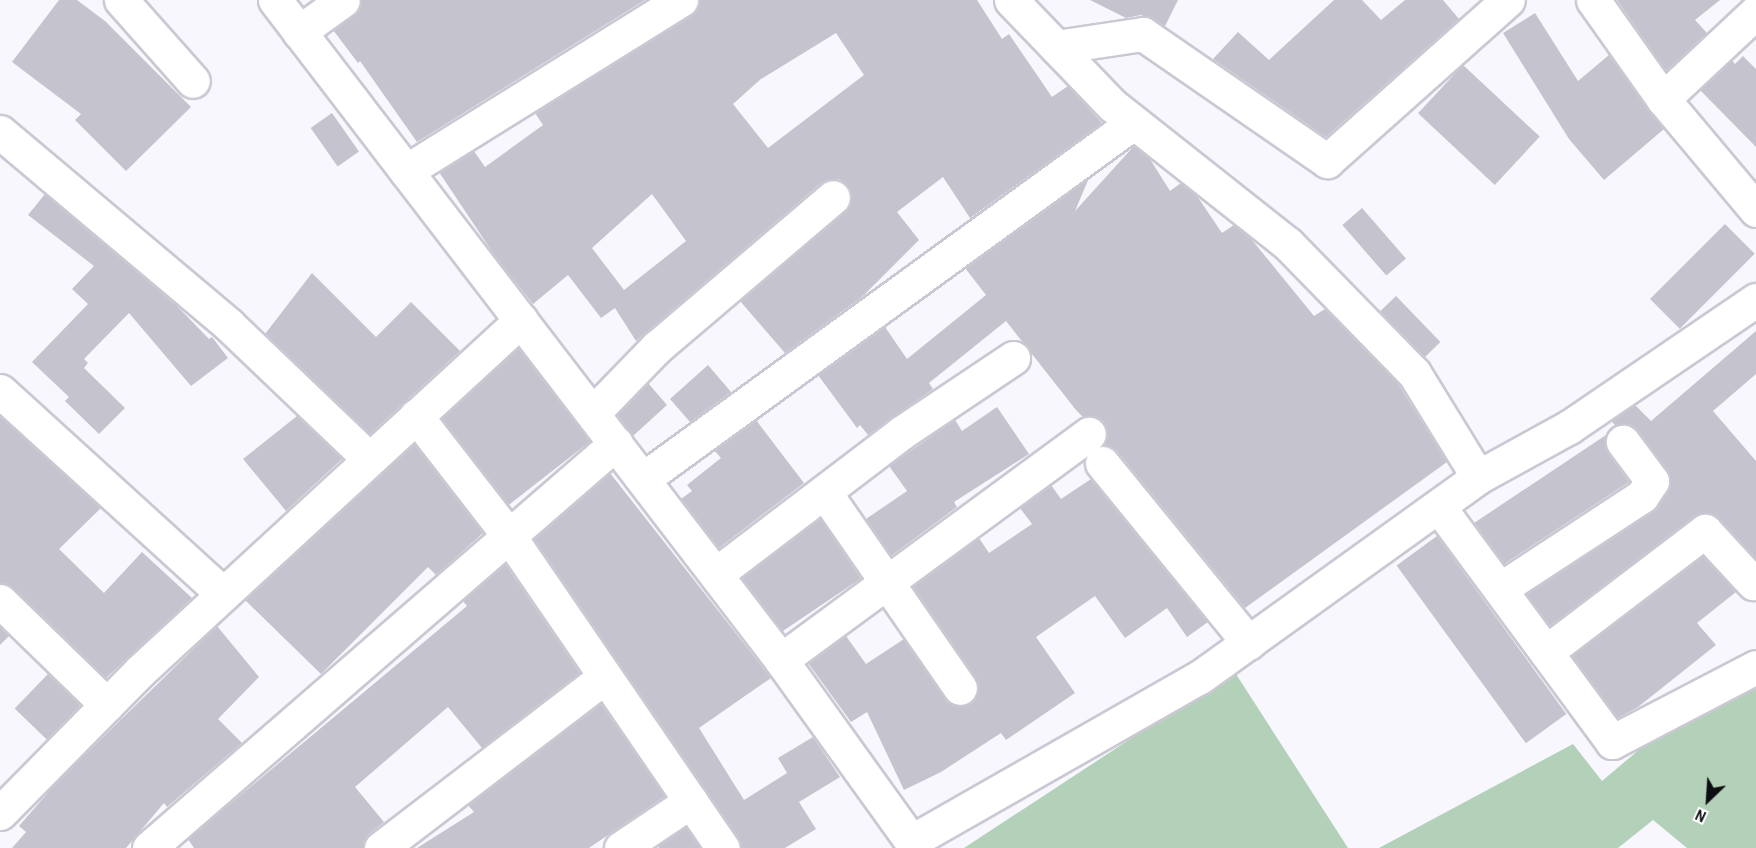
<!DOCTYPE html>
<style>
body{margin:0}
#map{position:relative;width:1756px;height:848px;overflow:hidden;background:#f8f7fe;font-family:"Archivo Narrow",sans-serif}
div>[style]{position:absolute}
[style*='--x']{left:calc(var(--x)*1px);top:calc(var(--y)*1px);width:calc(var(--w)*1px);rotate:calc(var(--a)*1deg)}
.green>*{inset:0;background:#b2d1b8}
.building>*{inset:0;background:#c5c3ce;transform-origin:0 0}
.roads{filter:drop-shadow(2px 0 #cac9d3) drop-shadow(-2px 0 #cac9d3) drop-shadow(0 2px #cac9d3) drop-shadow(0 -2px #cac9d3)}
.street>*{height:33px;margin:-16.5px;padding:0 16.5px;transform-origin:16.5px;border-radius:16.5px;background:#fff}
.secondary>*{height:33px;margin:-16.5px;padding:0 16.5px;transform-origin:16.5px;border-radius:16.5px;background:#fff}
span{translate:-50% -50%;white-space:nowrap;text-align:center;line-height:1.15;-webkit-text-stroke:6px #fff;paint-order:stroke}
.north{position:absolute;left:1678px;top:770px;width:60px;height:60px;-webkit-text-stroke:4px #fff;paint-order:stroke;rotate:205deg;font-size:16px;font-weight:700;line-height:24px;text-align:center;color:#0e0e11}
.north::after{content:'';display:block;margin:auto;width:21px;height:27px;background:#0e0e11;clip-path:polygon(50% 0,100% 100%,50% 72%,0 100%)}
</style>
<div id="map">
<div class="green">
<i style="clip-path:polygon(1756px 651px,1756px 848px,1687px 848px,1653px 820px,1618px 848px,1379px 848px,1573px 744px,1602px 781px)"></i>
<i style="clip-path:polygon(1234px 671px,1348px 848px,964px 848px)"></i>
</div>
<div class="building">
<i style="clip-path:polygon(59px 0,77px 0,105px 21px,191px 107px,126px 171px,75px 120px,81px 114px,12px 62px)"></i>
<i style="clip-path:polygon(361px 0,645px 0,417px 142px,360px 61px,358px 63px,333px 30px,354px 15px)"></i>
<i style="clip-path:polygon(evenodd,700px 0,977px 0,1002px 39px,1009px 34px,1052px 97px,1068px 86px,1102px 123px,970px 218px,943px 177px,897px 212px,919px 240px,863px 296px,785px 353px,740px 301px,846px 211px,851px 193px,839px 179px,821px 183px,636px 341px,615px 308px,601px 318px,568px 275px,533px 304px,497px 259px,439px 172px,474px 151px,485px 167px,543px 125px,535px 113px,691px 16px,700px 0,836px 33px,864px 75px,768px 148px,733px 104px,761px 79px,836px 33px,700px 0,652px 194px,686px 241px,624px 290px,592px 248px,652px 194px)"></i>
<i style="clip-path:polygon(1090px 0,1178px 0,1165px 26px,1141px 15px,1126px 18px)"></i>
<i style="clip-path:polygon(1334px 0,1362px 0,1381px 20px,1405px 0,1443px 0,1459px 19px,1326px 137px,1213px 59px,1238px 32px,1269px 60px)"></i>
<i style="clip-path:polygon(1617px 0,1720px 0,1695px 20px,1707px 33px,1666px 71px)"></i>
<i style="clip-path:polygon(1535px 13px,1578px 81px,1609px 55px,1664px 129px,1604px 180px,1569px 139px,1503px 33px)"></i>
<i style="clip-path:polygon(1743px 56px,1756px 69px,1756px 147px,1700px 90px,1732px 60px,1735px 64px)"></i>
<i style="left:1463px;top:65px;width:105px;height:66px;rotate:43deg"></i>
<i style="left:332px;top:113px;width:47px;height:26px;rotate:55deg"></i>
<i style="clip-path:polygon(1134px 146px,1150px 159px,1170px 191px,1181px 183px,1197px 196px,1222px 233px,1234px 225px,1252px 240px,1314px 316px,1325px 309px,1397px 382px,1447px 462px,1245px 608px,1117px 451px,1104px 444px,1108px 433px,1104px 422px,1096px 417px,1083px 417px,1076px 410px,1006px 321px,929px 383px,933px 389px,868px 435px,860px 425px,857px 428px,818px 375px,885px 327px,907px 359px,986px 295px,965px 268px,1089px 178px,1075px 211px)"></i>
<i style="clip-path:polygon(45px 194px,177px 306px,209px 339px,212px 337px,228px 358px,191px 386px,129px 313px,84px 359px,88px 363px,84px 368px,125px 408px,99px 434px,65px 401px,69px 397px,32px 362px,88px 304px,72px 289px,94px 266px,28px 215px)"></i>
<i style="left:1362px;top:208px;width:67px;height:26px;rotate:49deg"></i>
<i style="left:1725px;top:224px;width:42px;height:106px;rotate:45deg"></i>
<i style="clip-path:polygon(312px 273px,376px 337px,411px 302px,460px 351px,370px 434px,265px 334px)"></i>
<i style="left:1396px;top:296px;width:64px;height:23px;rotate:46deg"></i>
<i style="clip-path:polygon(1756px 331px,1756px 374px,1713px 411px,1756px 461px,1756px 559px,1718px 518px,1702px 513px,1550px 626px,1526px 594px,1652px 512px,1668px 491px,1671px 480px,1667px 470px,1638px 431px,1630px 425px,1615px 425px,1611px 421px,1635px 405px,1651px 421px)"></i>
<i style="left:518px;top:348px;width:118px;height:104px;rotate:52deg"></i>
<i style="clip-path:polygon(708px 365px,731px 392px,690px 422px,670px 399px)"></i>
<i style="clip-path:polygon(648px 383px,667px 405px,633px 436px,617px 415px)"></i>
<i style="clip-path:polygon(997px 407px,1029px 454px,954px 502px,957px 507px,891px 556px,866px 519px,907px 491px,889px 466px,955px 420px,962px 431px)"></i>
<i style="clip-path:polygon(0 416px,101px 508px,59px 549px,104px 593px,142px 552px,192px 598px,106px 678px,13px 588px,0 583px)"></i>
<i style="clip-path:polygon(297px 416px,342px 459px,286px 511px,243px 459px)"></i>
<i style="clip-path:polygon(756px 420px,804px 483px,719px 548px,681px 499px,692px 491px,687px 485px,721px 458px,714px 450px)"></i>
<i style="clip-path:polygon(1606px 435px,1608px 453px,1629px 482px,1504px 564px,1474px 523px)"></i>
<i style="clip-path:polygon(414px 444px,483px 533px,436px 575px,428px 567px,321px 674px,245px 600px)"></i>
<i style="clip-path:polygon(610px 473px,771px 678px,699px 728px,744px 800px,787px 773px,778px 758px,813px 737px,840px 777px,799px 802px,816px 829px,785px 848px,741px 848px,738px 837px,534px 539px)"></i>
<i style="clip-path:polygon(1091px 479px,1208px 622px,1187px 637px,1167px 608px,1125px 638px,1095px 596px,1036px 637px,1075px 693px,1006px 740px,1001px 733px,941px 772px,904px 790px,867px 712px,851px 722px,808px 663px,846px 636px,866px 664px,904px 639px,945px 699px,961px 707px,970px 704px,977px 695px,976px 678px,913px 587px,979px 538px,989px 553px,1032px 524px,1020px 508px,1051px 485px,1061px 499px)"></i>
<i style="left:820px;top:518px;width:73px;height:98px;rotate:56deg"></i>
<i style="left:1437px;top:536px;width:220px;height:50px;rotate:54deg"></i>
<i style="clip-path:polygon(1703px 556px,1736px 592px,1697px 623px,1716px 645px,1638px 707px,1618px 718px,1572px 656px)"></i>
<i style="clip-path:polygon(505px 564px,580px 673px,482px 748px,448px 707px,355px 787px,384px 822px,369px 834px,363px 848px,194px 848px,188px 839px,467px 606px,463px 601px)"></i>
<i style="clip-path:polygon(217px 626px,259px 677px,218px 719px,242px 743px,167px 807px,164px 803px,126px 848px,12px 848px,26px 832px,19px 826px,58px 781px)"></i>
<i style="clip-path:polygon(0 627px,9px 636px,0 645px)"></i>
<i style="left:48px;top:674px;width:45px;height:48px;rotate:44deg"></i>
<i style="clip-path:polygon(601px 704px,665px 796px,589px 848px,417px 848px,474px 812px,468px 805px)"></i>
<i style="clip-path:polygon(686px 827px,700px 848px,659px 848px,658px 846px)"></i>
</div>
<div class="roads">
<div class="street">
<i style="--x:121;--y:0;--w:108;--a:48.4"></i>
<i style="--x:1011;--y:0;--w:146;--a:46.1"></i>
<i style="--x:1112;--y:105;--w:224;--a:38.3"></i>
<i style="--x:1288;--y:244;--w:180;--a:45.7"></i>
<i style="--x:1414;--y:373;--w:122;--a:58.4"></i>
<i style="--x:1593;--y:0;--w:121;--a:54.7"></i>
<i style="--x:1663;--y:99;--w:145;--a:50"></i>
<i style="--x:299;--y:32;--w:54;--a:-36"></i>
<i style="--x:1056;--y:47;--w:88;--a:-8.5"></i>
<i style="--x:1143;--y:34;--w:224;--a:34.6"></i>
<i style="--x:1327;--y:161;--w:242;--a:-41.7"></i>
<i style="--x:1663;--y:99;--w:127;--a:-43.1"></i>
<i style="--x:0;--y:132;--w:299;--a:40.1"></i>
<i style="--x:229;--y:325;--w:194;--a:43.7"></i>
<i style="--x:406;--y:171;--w:324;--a:-31.9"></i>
<i style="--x:0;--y:391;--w:302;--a:42.3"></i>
<i style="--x:593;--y:413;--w:92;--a:-45.9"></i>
<i style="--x:657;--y:347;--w:231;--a:-40.4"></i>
<i style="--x:416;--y:416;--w:152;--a:52.2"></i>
<i style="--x:509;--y:536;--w:378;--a:55.6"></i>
<i style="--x:1102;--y:463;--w:232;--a:50.8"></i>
<i style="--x:643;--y:479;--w:606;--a:-36"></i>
<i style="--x:825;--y:493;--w:237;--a:55.3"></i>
<i style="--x:1439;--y:507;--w:292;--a:53.6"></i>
<i style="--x:1612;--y:742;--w:162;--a:-27.5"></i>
<i style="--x:716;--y:574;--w:233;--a:-37.3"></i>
<i style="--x:901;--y:433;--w:135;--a:-33.8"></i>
<i style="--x:1500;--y:589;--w:170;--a:-33.2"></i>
<i style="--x:1642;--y:496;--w:18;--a:-56"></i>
<i style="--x:1652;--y:481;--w:49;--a:-126.6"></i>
<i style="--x:0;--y:601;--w:149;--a:44.2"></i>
<i style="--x:1546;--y:652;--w:200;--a:-37.3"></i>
<i style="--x:1705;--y:531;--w:71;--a:47.3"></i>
<i style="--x:781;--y:660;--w:382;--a:-36.3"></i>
<i style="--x:0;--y:813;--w:199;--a:-45.4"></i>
<i style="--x:140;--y:671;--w:518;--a:-42.65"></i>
<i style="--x:912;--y:841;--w:331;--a:-29.7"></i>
<i style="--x:1200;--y:677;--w:342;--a:-35.7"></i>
<i style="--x:1478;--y:477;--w:104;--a:-28.8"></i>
<i style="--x:1569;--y:427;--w:226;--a:-34.2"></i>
<i style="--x:149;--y:848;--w:618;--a:-40.93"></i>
<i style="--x:381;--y:848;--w:282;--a:-37.4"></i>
<i style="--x:621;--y:848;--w:84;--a:-33.9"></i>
</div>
<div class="secondary">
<i style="--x:275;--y:0;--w:832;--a:52.52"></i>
<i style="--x:781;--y:660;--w:231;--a:54.3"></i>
</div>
</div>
<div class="north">N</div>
</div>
